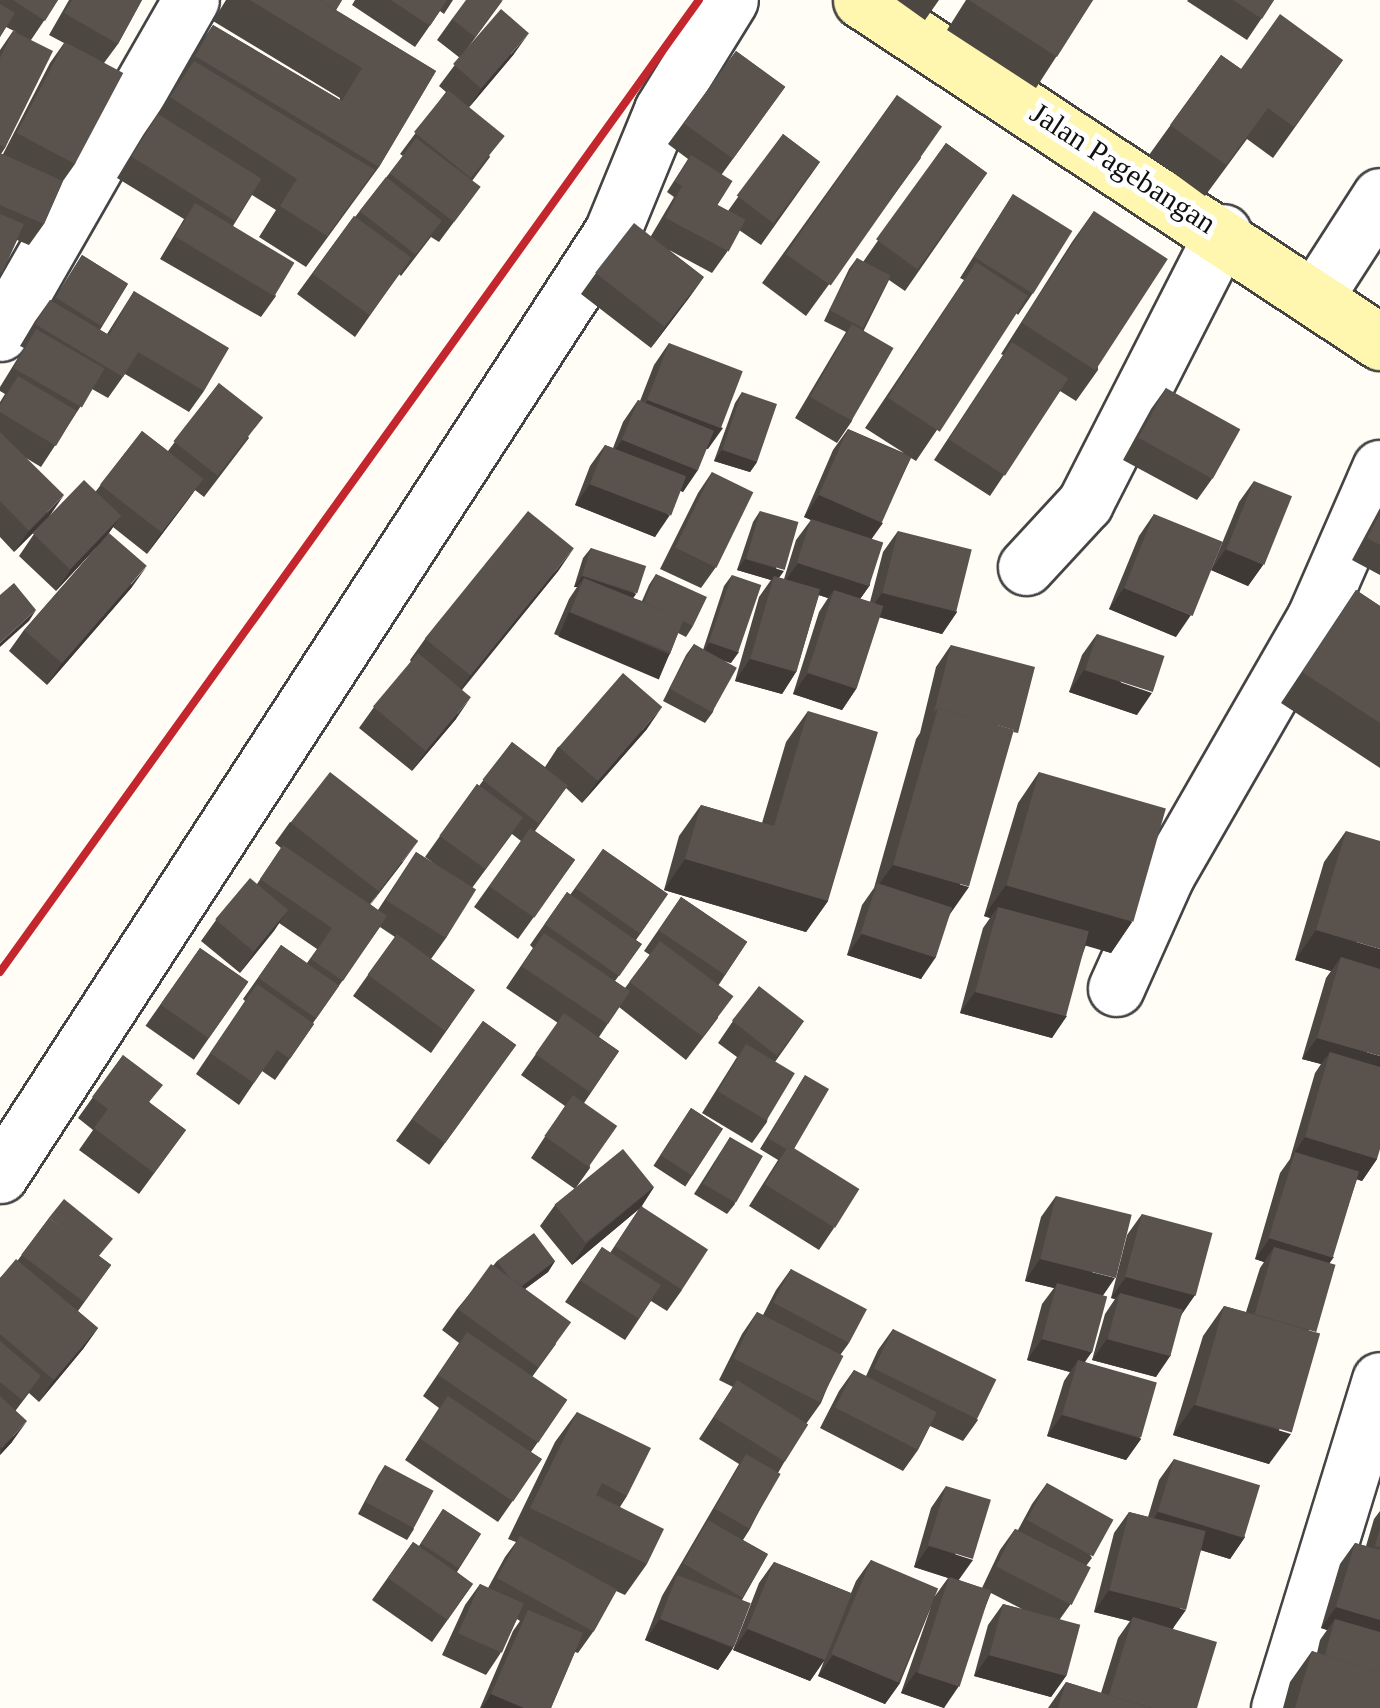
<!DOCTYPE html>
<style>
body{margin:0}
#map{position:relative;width:1380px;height:1708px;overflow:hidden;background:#fffdf5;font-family:"Times New Roman",serif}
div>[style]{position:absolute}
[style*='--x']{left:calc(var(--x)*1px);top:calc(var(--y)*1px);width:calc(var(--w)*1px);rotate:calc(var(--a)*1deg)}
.roads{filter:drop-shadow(2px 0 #444) drop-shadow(-2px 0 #444) drop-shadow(0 2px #444) drop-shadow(0 -2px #444)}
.street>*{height:55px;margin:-27.5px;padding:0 27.5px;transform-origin:27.5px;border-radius:27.5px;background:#fff}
.secondary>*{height:55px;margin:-27.5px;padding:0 27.5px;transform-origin:27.5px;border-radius:27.5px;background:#fff6b0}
.rail>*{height:8px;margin:-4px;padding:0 4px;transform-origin:4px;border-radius:4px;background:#c4262e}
.wall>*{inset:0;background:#4d4742;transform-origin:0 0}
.shaded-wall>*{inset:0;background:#3f3936;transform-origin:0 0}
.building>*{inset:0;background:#5a524d;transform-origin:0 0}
span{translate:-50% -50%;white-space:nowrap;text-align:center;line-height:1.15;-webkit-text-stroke:10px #fff;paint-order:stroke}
.street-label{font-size:30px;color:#111}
</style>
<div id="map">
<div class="roads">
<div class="street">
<i style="--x:1315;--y:297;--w:120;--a:-57.2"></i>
<i style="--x:0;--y:333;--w:384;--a:-60.2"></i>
<i style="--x:1026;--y:567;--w:87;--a:-47.3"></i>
<i style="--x:1085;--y:503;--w:304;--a:-63"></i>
<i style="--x:1116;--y:988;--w:123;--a:-65.9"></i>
<i style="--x:1166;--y:876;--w:297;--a:-60.1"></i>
<i style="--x:1314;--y:619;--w:165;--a:-66.4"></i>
<i style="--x:0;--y:1175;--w:1124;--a:-57.02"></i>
<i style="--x:612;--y:232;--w:132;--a:-67.7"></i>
<i style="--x:662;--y:110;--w:129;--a:-58.3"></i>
<i style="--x:1279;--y:1708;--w:343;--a:-72.9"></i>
</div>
<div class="secondary">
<i style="--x:861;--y:0;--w:622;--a:33.38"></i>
</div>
</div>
<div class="rail">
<i style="--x:0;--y:972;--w:1197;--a:-54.28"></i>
</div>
<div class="wall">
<i style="clip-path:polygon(0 0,58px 0,31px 40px,5px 148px,1px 154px,3px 154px,50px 63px,64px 43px,49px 35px,69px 0,142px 0,118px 44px,104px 63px,75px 164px,63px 181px,44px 224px,29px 245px,17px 240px,0 277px,0 50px,13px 31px,16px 32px,6px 27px,0 37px)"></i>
<i style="clip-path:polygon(226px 0,342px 0,336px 10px,436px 71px,379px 167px,306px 267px,259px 237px,276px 210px,252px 195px,233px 226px,276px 296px,261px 317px,160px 259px,184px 219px,117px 178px,143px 135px,175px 88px,174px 87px,192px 55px,213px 25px,340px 100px,340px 98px,213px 21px)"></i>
<i style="clip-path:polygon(355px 0,453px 0,444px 14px,440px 11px,415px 47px,352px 5px)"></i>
<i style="clip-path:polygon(503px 0,464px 53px,514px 54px,469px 107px,490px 157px,472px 181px,480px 187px,439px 242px,431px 237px,401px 276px,399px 274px,355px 337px,297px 294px,354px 216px,355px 217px,403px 156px,400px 154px,446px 92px,439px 86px,460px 58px,437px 40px,452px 19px)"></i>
<i style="clip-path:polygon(897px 0,939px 0,925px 20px)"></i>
<i style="clip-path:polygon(966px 0,1093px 0,1036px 88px,947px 30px)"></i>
<i style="clip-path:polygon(1188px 0,1274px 0,1247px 40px,1187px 1px)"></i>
<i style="clip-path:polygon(736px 51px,785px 87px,722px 174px,717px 205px,728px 211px,783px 134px,820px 162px,761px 245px,739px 230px,727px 252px,712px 273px,669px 250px,704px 277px,651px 348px,581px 294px,596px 273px,651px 236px,674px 197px,667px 192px,688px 159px,668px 144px)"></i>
<i style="clip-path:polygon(1221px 55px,1241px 69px,1343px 60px,1273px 158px,1247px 139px,1205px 196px,1149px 155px)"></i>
<i style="clip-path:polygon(897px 95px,921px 158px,806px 316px,762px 283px)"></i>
<i style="clip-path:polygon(946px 143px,987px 173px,905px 291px,889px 280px,864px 330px,852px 421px,837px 443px,795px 418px,846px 332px,824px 321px,849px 269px,857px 258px,863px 262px)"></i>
<i style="clip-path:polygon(1013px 194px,1033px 293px,1018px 315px,1016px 313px,916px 461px,911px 458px,872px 538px,870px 585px,860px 599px,870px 602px,883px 552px,898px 531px,957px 612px,942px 634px,879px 617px,856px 689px,842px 710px,793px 694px,819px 612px,828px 598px,819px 595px,796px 672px,782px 694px,735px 681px,759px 597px,771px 580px,737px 570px,753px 522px,760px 511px,779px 578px,784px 579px,796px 540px,811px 520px,804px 517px,833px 450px,848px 429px,904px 453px,865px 428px,964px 280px,960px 278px)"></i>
<i style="clip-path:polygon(1094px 211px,1098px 370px,1076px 401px,1060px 391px,990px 496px,934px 460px,1003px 355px,1001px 354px,1072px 242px)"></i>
<i style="clip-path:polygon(82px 255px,128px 284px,100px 330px,107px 334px,134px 291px,204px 391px,189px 412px,125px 374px,108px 398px,92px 389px,41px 467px,26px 458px,49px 517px,14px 552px,0 537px,0 402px,5px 394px,0 391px,0 387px,24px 348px,20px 346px,35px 321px,50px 300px,53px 301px)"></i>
<i style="clip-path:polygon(669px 343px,708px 449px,706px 449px,683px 492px,680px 490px,655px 537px,575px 505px,590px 466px,605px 445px,613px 448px,623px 422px,638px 400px,640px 401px,654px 365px)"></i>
<i style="clip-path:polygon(219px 383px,249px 438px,204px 497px,195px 490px,147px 554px,113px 527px,107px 536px,132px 587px,47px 685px,9px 651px,24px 630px,102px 541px,56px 591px,19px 556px,34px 534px,96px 491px,142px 431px,168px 451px)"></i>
<i style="clip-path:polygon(1166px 388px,1212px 479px,1197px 500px,1123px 460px,1151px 409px)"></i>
<i style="clip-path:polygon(742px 392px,757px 462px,750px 472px,714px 461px,735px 403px)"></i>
<i style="clip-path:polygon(712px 472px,716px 567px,701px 588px,660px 569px,698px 493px)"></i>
<i style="clip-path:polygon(1254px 481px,1263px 565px,1248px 586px,1211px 570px,1239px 502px)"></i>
<i style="clip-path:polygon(1380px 508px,1380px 575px,1352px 560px)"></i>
<i style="clip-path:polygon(1154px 514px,1176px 637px,1109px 609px,1139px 536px)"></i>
<i style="clip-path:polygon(591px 548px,636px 594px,633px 598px,642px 601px,649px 585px,656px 574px,693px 626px,686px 637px,678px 633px,670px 654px,655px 675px,554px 634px,569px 599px,577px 587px,574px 587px,583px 558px)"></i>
<i style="clip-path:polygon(559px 570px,462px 690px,456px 719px,412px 771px,359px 728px,374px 707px,411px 662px,410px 660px,425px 639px)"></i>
<i style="clip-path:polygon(732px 575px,731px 663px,724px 661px,713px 712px,705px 723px,663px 701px,686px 655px,694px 644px,703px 650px,724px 586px)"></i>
<i style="clip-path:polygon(1356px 590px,1380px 606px,1380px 768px,1281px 703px)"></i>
<i style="clip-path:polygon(1097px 634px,1137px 715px,1069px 692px,1082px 655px)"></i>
<i style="clip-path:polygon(951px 645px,1009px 745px,949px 916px,921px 979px,847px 955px,862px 905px,874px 888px,916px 739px,920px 733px,936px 667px)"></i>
<i style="clip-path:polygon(808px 711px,828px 901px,806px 932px,664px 890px,679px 836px,701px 805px,762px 823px,786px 742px)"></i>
<i style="clip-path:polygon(647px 729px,582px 803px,566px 788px,535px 831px,575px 860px,518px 939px,474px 907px,521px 841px,512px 834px,472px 888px,446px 938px,431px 959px,475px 990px,431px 1053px,353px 996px,395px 937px,380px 927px,313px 1023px,314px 1024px,275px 1080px,262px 1071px,239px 1105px,196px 1074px,245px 1001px,243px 999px,281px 945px,307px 963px,317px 949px,279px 923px,240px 973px,201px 941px,216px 920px,257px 884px,281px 848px,275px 843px,290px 822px,403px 862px,370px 904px,378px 910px,416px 852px,436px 865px,425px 857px,477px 784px,479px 786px,512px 742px,545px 767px,558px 747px)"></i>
<i style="clip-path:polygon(1039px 772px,1132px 922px,1111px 953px,1086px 945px,1052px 1038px,960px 1013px,983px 928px,990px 918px,984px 916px,1018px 803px)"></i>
<i style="clip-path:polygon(1346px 831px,1377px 1159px,1362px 1181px,1357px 1179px,1329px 1263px,1269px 1464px,1173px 1435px,1203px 1336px,1224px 1306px,1246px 1312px,1260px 1268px,1264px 1262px,1255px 1259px,1280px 1173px,1290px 1159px,1315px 1073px,1321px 1064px,1302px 1059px,1326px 978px,1331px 971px,1295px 960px,1324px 862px)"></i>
<i style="clip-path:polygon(603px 849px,668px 894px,636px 940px,642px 944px,615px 981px,625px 988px,650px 955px,644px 951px,681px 897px,747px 942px,718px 986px,718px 1018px,686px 1060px,619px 1007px,599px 1037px,619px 1051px,584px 1103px,590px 1168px,575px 1189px,531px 1158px,565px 1106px,521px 1075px,558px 1023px,506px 988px,533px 948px,530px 945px,567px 892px,570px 895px)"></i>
<i style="left:200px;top:948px;width:59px;height:95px;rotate:35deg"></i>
<i style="left:483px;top:1021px;width:41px;height:148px;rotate:36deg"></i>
<i style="clip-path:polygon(733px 1021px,804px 1021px,775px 1062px,767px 1122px,752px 1143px,702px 1113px,737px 1057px,718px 1043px)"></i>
<i style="clip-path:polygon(123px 1055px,150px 1103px,186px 1130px,139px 1194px,79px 1150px,93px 1130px,78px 1118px)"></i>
<i style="clip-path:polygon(805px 1075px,794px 1149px,834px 1228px,819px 1250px,749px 1206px,778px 1160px,760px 1149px)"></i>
<i style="left:691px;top:1108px;width:38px;height:69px;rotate:33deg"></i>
<i style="clip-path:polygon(730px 1137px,735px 1204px,727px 1214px,694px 1194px)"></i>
<i style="clip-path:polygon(654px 1187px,642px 1206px,682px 1290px,667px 1311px,651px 1301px,625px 1340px,565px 1302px,602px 1247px,610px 1253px,639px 1209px,572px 1265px,540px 1226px,555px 1205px)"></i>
<i style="clip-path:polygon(1056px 1196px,1103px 1295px,1085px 1362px,1141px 1439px,1126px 1460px,1047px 1436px,1064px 1381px,1070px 1372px,1027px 1360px,1042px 1304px,1054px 1288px,1025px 1281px,1041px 1217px)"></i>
<i style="clip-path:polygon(1142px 1214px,1195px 1295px,1182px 1314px,1156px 1377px,1092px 1360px,1105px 1314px,1115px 1299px,1111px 1298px,1127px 1235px)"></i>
<i style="clip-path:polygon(49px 1218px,111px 1265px,78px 1311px,98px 1328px,83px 1349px,39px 1402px,29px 1393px,16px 1410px,12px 1442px,0 1455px,0 1278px,18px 1260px)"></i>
<i style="clip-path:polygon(497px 1261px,555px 1261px,548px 1272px,525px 1289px,556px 1344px,532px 1377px,567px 1400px,531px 1452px,542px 1459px,498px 1522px,405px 1460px,439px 1408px,423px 1396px,459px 1343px,442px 1330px,457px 1309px)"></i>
<i style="clip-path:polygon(791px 1269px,849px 1343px,841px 1354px,821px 1403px,806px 1424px,778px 1473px,750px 1529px,743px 1540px,768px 1554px,742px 1600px,733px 1648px,718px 1670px,645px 1640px,662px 1596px,739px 1464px,699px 1439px,733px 1387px,719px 1380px,742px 1334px,757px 1312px,763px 1315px,776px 1290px)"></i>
<i style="clip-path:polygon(893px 1329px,978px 1420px,963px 1441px,930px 1426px,918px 1450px,903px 1471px,820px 1428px,839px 1391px,854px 1370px,866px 1376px,878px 1350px)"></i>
<i style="clip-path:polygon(577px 1412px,627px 1496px,620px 1507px,647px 1564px,625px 1595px,616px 1591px,593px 1632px,578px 1653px,575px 1652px,551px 1708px,480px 1708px,513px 1631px,520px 1621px,517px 1619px,500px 1654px,486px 1675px,442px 1655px,465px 1605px,480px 1584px,488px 1588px,505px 1557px,516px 1542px,508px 1539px,555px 1442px)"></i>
<i style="clip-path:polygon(1174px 1459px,1245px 1537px,1230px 1559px,1201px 1550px,1173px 1629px,1197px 1708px,1048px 1708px,1066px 1682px,1101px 1693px,1118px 1638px,1130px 1621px,1094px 1612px,1114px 1533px,1129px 1512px,1148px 1517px,1159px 1480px)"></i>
<i style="clip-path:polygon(385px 1465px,414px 1529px,407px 1540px,358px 1514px,378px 1476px)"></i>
<i style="clip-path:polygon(1047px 1483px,1092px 1558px,1086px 1566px,1070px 1605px,1060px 1619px,1066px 1676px,1051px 1697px,974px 1676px,988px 1625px,1003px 1604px,1022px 1609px,991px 1593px,944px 1708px,901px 1693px,931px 1607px,900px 1683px,885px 1704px,818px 1676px,824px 1661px,810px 1681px,733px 1650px,759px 1583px,774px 1562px,851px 1593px,856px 1581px,871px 1560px,935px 1596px,948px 1578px,914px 1567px,931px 1508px,946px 1486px,959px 1580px,982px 1588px,1000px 1550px,1015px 1529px,1018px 1530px,1032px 1504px)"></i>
<i style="clip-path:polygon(443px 1509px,481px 1534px,457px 1572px,473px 1584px,432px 1642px,372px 1600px,413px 1542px,419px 1546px)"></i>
<i style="clip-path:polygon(1380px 1511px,1380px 1708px,1283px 1708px,1290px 1682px,1312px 1651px,1317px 1653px,1320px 1640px,1327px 1630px,1321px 1628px,1340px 1564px,1355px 1543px,1366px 1546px,1374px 1519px)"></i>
</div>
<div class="shaded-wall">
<i style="clip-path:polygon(529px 33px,514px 54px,467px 110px,482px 88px)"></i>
<i style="clip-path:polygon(704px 277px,689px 298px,651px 348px,666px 326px)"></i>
<i style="clip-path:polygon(648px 400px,723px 428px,708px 449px,633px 421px)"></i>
<i style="clip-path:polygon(622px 440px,698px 470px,683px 492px,607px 461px)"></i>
<i style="clip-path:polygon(722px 450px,757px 462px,750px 472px,714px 461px)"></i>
<i style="clip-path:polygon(203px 479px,188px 500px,147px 554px,161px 533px)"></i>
<i style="clip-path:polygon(590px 484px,670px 515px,655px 537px,575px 505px)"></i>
<i style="clip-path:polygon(64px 495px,49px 517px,14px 552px,29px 531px)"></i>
<i style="clip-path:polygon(819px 495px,883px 523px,868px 544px,804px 517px)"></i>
<i style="clip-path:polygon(121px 516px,106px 537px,56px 591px,71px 569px)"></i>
<i style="clip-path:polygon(574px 548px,559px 570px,455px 697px,470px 676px)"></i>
<i style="clip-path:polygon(1226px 549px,1263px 565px,1248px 586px,1211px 570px)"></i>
<i style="clip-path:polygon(745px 559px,784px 571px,776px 582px,774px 576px,771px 580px,737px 570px)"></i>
<i style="clip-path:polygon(798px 563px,870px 585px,855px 606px,834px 590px,828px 598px,783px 584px)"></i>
<i style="clip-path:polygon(147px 566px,132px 587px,47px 685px,62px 663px)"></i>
<i style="clip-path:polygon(582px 576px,636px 594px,628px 605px,584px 578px,577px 587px,574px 587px)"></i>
<i style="clip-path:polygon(1124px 588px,1191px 615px,1176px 637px,1109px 609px)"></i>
<i style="clip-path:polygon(882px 593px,957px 612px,942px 634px,867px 614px)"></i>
<i style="clip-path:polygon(36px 610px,29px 621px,0 647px,0 643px)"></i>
<i style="left:569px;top:612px;width:109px;height:27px;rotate:23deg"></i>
<i style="clip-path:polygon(710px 642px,739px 652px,731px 663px,702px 653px)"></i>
<i style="clip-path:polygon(750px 659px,796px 672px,782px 694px,735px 681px)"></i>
<i style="clip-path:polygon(1084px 670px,1152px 693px,1137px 715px,1069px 692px)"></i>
<i style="clip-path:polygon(808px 673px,856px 689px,842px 710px,793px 694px)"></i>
<i style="clip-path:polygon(471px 697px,456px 719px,412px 771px,427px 750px)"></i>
<i style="clip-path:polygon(662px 707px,647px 729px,582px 803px,597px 782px)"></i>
<i style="clip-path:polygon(418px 841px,403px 862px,364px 913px,379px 892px)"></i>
<i style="clip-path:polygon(685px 859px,828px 901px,806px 932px,664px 890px)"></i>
<i style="clip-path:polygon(893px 865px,969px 887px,948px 917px,874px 891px)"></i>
<i style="clip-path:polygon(1006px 885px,1132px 922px,1111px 953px,994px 919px,998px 907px,990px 918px,984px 916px)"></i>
<i style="clip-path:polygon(288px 910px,274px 931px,240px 973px,255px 951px)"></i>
<i style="clip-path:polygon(1316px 930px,1380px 949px,1380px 986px,1341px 957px,1331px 971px,1295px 960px)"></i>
<i style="clip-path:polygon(862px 934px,936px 957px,921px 979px,847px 955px)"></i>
<i style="clip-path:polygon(975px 992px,1067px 1016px,1052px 1038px,960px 1013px)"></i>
<i style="clip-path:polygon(1317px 1038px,1380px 1056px,1380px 1081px,1330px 1052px,1321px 1064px,1302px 1059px)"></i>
<i style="clip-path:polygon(1305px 1137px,1377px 1159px,1362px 1181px,1293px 1160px,1295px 1152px,1290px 1159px)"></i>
<i style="clip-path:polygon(654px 1187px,639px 1209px,572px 1265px,587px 1243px)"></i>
<i style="clip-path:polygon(1270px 1238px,1334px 1257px,1319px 1278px,1274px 1247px,1264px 1262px,1255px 1259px)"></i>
<i style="clip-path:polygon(1040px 1259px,1115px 1278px,1100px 1300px,1057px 1283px,1054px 1288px,1025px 1281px)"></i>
<i style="clip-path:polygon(555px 1261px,548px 1272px,510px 1300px,518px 1289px)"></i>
<i style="clip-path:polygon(1126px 1277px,1195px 1295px,1180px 1316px,1120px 1293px,1115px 1299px,1111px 1298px)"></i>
<i style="clip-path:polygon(98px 1328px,83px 1349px,39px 1402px,54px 1380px)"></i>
<i style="clip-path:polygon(1042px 1339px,1092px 1352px,1077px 1373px,1078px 1360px,1070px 1372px,1027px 1360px)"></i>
<i style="clip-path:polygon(1107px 1339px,1171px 1355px,1156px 1377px,1092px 1360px)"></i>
<i style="clip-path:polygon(1194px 1405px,1291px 1434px,1269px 1464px,1173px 1435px)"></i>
<i style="clip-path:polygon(1062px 1415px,1141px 1439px,1126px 1460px,1047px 1436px)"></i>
<i style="clip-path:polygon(27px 1421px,12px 1442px,0 1455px,2px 1448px)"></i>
<i style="clip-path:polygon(1158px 1512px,1245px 1537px,1230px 1559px,1144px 1533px)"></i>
<i style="clip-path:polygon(929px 1546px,973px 1560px,958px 1581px,914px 1567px)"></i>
<i style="clip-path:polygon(1109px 1590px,1186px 1610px,1171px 1631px,1133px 1617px,1130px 1621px,1094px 1612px)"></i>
<i style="clip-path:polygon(1336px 1607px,1380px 1620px,1380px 1645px,1335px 1619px,1327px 1630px,1321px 1628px)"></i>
<i style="clip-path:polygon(660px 1619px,733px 1648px,718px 1670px,645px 1640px)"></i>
<i style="clip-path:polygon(748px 1629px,825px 1659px,810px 1681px,733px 1650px)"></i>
<i style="clip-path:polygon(833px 1655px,900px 1683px,885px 1704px,818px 1676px)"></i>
<i style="clip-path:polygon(989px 1655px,1066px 1676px,1051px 1697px,974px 1676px)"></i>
<i style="clip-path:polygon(916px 1672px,959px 1686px,944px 1708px,901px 1693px)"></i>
<i style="clip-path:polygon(491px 1694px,524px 1708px,482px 1708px)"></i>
</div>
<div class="building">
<i style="clip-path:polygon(13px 0,58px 0,45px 21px)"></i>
<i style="clip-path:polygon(72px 0,142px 0,118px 44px,64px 13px)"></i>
<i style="clip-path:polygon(250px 0,319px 0,436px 71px,379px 167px,195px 56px,213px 25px,342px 101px,362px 68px)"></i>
<i style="clip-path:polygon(319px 0,342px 0,336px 10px)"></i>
<i style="clip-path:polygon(391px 0,447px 0,430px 26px)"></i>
<i style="clip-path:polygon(466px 0,502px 0,475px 37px,452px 19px)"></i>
<i style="clip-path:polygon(969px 0,1093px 0,1057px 57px)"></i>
<i style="clip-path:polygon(1233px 0,1274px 0,1262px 19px)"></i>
<i style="clip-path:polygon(0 4px,15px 13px,0 37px)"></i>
<i style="left:501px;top:9px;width:37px;height:73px;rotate:41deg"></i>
<i style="clip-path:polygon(1280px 14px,1343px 60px,1294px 127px,1268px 108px,1226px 165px,1170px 125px,1221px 55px,1241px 69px)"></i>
<i style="clip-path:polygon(13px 31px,53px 51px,5px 148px,0 145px,0 58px)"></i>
<i style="left:65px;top:42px;width:66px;height:103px;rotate:28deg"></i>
<i style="left:736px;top:51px;width:61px;height:89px;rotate:36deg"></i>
<i style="clip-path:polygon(194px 61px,375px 170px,327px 236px,280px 206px,297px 179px,170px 97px)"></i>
<i style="left:448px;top:90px;width:73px;height:54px;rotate:39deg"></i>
<i style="left:897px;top:95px;width:55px;height:194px;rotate:35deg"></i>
<i style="left:158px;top:114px;width:122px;height:50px;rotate:32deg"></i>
<i style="left:783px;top:134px;width:46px;height:77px;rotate:37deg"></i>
<i style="left:416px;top:138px;width:81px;height:44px;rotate:37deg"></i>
<i style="left:946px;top:143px;width:51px;height:119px;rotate:36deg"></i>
<i style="clip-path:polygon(0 153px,63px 181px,44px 224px,0 205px)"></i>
<i style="left:691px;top:155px;width:49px;height:31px;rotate:32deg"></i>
<i style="left:386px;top:177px;width:71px;height:43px;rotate:38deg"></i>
<i style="left:682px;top:186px;width:72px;height:36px;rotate:28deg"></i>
<i style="left:1013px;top:194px;width:70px;height:74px;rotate:32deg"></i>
<i style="left:195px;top:203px;width:116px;height:39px;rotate:31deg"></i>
<i style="left:1094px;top:211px;width:88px;height:133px;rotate:33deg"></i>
<i style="clip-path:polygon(0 214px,24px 224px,2px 273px,0 272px)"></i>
<i style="left:354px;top:216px;width:71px;height:71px;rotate:36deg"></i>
<i style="left:634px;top:223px;width:88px;height:63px;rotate:38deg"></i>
<i style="left:82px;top:255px;width:54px;height:50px;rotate:32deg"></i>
<i style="left:857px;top:258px;width:38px;height:59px;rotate:28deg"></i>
<i style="left:976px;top:262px;width:62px;height:162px;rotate:33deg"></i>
<i style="clip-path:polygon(134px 291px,229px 348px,204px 391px,138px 352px,123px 377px,35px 324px,50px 300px,109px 335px)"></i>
<i style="left:852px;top:324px;width:48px;height:84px;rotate:30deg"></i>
<i style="left:36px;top:329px;width:79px;height:45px;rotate:30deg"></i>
<i style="left:1012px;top:342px;width:67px;height:116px;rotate:33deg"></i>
<i style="left:669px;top:343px;width:79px;height:61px;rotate:21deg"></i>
<i style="clip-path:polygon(18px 376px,77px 411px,56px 446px,0 412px,0 405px)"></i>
<i style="left:219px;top:383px;width:56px;height:74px;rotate:38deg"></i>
<i style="left:1166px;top:388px;width:85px;height:57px;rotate:29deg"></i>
<i style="left:742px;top:392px;width:37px;height:61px;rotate:19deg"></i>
<i style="left:638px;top:400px;width:82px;height:43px;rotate:22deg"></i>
<i style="left:848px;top:429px;width:69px;height:72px;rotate:24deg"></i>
<i style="left:142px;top:431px;width:78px;height:68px;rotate:38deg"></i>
<i style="clip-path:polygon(0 432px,64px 495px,29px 531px,0 501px)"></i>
<i style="left:605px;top:445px;width:87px;height:42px;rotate:21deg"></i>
<i style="left:712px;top:472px;width:46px;height:84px;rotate:26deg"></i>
<i style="left:84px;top:480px;width:52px;height:74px;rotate:44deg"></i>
<i style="left:1254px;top:481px;width:41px;height:74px;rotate:22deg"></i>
<i style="left:528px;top:511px;width:59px;height:164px;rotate:39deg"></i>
<i style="left:760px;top:511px;width:40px;height:50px;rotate:16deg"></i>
<i style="left:1154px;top:514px;width:74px;height:80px;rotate:22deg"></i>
<i style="clip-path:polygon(1380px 514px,1380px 545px,1367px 538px)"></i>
<i style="left:811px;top:519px;width:76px;height:46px;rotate:18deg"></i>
<i style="left:898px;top:531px;width:76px;height:64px;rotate:14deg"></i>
<i style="left:109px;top:533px;width:50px;height:129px;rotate:41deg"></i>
<i style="left:591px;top:548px;width:58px;height:29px;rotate:18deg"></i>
<i style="clip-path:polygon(656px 574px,707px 597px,693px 626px,683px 621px,684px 619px,644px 602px)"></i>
<i style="left:732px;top:575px;width:31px;height:71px;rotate:19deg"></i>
<i style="left:774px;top:576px;width:48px;height:86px;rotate:16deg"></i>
<i style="left:584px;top:578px;width:108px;height:37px;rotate:22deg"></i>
<i style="clip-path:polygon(14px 583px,36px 610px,0 643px,0 595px)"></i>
<i style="left:834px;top:590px;width:52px;height:87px;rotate:18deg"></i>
<i style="clip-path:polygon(1356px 590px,1380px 606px,1380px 723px,1302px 672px)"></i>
<i style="left:1097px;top:634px;width:71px;height:38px;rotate:18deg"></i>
<i style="left:694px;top:644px;width:49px;height:51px;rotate:29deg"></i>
<i style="clip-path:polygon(951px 645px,1035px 667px,1018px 733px,1013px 732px,1014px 730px,938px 708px,934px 712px)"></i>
<i style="left:418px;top:653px;width:69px;height:70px;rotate:40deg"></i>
<i style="left:623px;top:673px;width:52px;height:98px;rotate:41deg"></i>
<i style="left:938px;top:708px;width:79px;height:163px;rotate:16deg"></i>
<i style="clip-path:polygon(808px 711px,878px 732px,828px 901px,685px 859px,701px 805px,774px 826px)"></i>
<i style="left:512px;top:742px;width:71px;height:48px;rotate:38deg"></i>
<i style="left:330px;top:772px;width:112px;height:64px;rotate:38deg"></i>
<i style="left:1039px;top:772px;width:132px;height:118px;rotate:16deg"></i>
<i style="left:477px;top:784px;width:57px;height:64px;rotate:36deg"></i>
<i style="left:530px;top:828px;width:55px;height:71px;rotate:35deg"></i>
<i style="clip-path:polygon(1346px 831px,1380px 841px,1380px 949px,1316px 930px)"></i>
<i style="clip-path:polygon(283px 845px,387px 916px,343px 981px,311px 959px,332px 928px,260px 879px)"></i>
<i style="left:603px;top:849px;width:79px;height:48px;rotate:35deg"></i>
<i style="left:416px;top:852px;width:71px;height:57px;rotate:32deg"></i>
<i style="left:250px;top:878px;width:50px;height:54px;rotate:40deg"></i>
<i style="left:877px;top:883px;width:79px;height:53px;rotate:18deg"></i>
<i style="left:567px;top:892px;width:91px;height:39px;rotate:35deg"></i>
<i style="left:681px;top:897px;width:80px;height:40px;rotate:34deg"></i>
<i style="left:998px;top:907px;width:94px;height:88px;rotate:15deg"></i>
<i style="left:544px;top:933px;width:104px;height:40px;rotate:34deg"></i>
<i style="left:397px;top:934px;width:96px;height:50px;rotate:36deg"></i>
<i style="left:660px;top:941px;width:92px;height:51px;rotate:37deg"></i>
<i style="left:281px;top:945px;width:71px;height:40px;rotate:35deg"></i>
<i style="left:200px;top:948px;width:59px;height:69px;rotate:35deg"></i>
<i style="clip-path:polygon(1341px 957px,1380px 969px,1380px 1056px,1317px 1038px)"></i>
<i style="clip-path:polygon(257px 984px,314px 1024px,290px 1059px,277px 1050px,254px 1083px,210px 1053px)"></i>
<i style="left:759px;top:986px;width:57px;height:44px;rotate:38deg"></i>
<i style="left:564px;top:1013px;width:67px;height:50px;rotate:35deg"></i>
<i style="left:483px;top:1021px;width:41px;height:121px;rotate:36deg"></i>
<i style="left:746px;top:1044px;width:57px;height:55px;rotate:31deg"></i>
<i style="clip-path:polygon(1330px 1052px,1380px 1067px,1380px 1149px,1377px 1159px,1305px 1137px)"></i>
<i style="clip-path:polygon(123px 1055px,163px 1085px,149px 1102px,186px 1130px,154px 1173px,94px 1128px,108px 1109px,92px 1097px)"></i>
<i style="clip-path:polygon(805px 1075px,829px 1089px,794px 1149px,789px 1145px,786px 1149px,768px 1138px)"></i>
<i style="left:573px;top:1095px;width:54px;height:50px;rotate:35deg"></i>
<i style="left:691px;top:1108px;width:38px;height:56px;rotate:33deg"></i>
<i style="left:730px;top:1137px;width:38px;height:54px;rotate:30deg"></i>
<i style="left:789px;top:1145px;width:83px;height:46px;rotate:32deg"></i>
<i style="left:623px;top:1149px;width:49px;height:88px;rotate:51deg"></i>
<i style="left:1295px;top:1152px;width:67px;height:90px;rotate:17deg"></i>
<i style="left:1056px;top:1196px;width:78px;height:65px;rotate:14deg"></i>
<i style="left:64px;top:1199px;width:63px;height:24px;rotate:39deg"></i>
<i style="left:641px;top:1206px;width:80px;height:48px;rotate:33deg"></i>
<i style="left:1142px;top:1214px;width:73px;height:65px;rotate:15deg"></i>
<i style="left:49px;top:1218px;width:78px;height:46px;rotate:37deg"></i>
<i style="clip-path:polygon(534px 1233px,555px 1261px,522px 1286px,509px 1277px,497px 1261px)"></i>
<i style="left:602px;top:1247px;width:70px;height:40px;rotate:33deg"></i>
<i style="left:1274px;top:1247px;width:64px;height:70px;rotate:16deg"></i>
<i style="clip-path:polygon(16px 1259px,98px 1328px,54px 1380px,0 1334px,0 1278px)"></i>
<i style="left:491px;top:1264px;width:99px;height:56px;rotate:36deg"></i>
<i style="left:791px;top:1269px;width:86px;height:38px;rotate:28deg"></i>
<i style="left:1057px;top:1283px;width:52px;height:58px;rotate:15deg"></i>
<i style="left:1120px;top:1293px;width:65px;height:48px;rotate:15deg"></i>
<i style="left:1224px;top:1306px;width:100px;height:103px;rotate:16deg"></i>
<i style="left:757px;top:1312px;width:97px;height:52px;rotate:27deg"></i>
<i style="left:893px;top:1329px;width:115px;height:44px;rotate:26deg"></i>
<i style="left:467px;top:1332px;width:121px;height:52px;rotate:34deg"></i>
<i style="clip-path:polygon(0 1341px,41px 1376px,22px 1400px,0 1382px)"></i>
<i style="left:1078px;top:1360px;width:82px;height:57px;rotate:16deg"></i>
<i style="left:854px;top:1370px;width:93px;height:42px;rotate:27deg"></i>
<i style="left:737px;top:1380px;width:84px;height:44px;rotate:32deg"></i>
<i style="clip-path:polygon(0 1396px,27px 1421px,2px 1448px,0 1446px)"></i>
<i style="left:448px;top:1396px;width:113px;height:51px;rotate:34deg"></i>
<i style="clip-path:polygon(577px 1412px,651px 1448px,627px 1496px,602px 1483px,596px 1495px,664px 1529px,647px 1564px,530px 1508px)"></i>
<i style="left:746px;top:1454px;width:40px;height:63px;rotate:30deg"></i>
<i style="left:1174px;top:1459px;width:90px;height:55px;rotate:17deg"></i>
<i style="left:385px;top:1465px;width:55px;height:42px;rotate:28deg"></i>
<i style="left:1047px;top:1483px;width:76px;height:42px;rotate:29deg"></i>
<i style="left:946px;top:1486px;width:47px;height:62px;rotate:17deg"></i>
<i style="left:443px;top:1509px;width:45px;height:41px;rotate:33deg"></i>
<i style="left:1129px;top:1512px;width:79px;height:81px;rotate:14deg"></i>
<i style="left:708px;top:1520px;width:69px;height:50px;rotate:30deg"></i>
<i style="left:1015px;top:1529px;width:85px;height:42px;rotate:27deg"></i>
<i style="clip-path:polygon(1380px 1529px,1380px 1547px,1375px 1546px)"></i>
<i style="left:520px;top:1536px;width:111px;height:48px;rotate:29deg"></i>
<i style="left:413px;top:1542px;width:73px;height:44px;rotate:35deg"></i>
<i style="clip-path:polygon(1355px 1543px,1380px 1550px,1380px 1620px,1336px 1607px)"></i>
<i style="left:871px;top:1560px;width:73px;height:102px;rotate:23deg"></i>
<i style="left:774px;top:1562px;width:84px;height:72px;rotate:22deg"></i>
<i style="left:677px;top:1575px;width:79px;height:47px;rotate:21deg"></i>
<i style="left:949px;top:1577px;width:44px;height:101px;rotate:18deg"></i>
<i style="left:480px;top:1584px;width:48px;height:54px;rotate:24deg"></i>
<i style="left:1003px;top:1604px;width:80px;height:53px;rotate:15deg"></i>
<i style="clip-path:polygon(528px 1610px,583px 1633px,551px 1708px,524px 1708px,491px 1694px)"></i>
<i style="clip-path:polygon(1133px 1617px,1217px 1642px,1197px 1708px,1152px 1708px,1109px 1695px)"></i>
<i style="clip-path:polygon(1335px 1619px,1380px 1632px,1380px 1672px,1325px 1655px)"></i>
<i style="clip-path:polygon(1312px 1651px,1380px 1672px,1380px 1708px,1295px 1708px)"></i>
<i style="clip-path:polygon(1066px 1682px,1151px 1708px,1058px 1708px)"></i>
</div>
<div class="street-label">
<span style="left:1123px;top:168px;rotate:33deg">Jalan Pagebangan</span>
</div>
</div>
